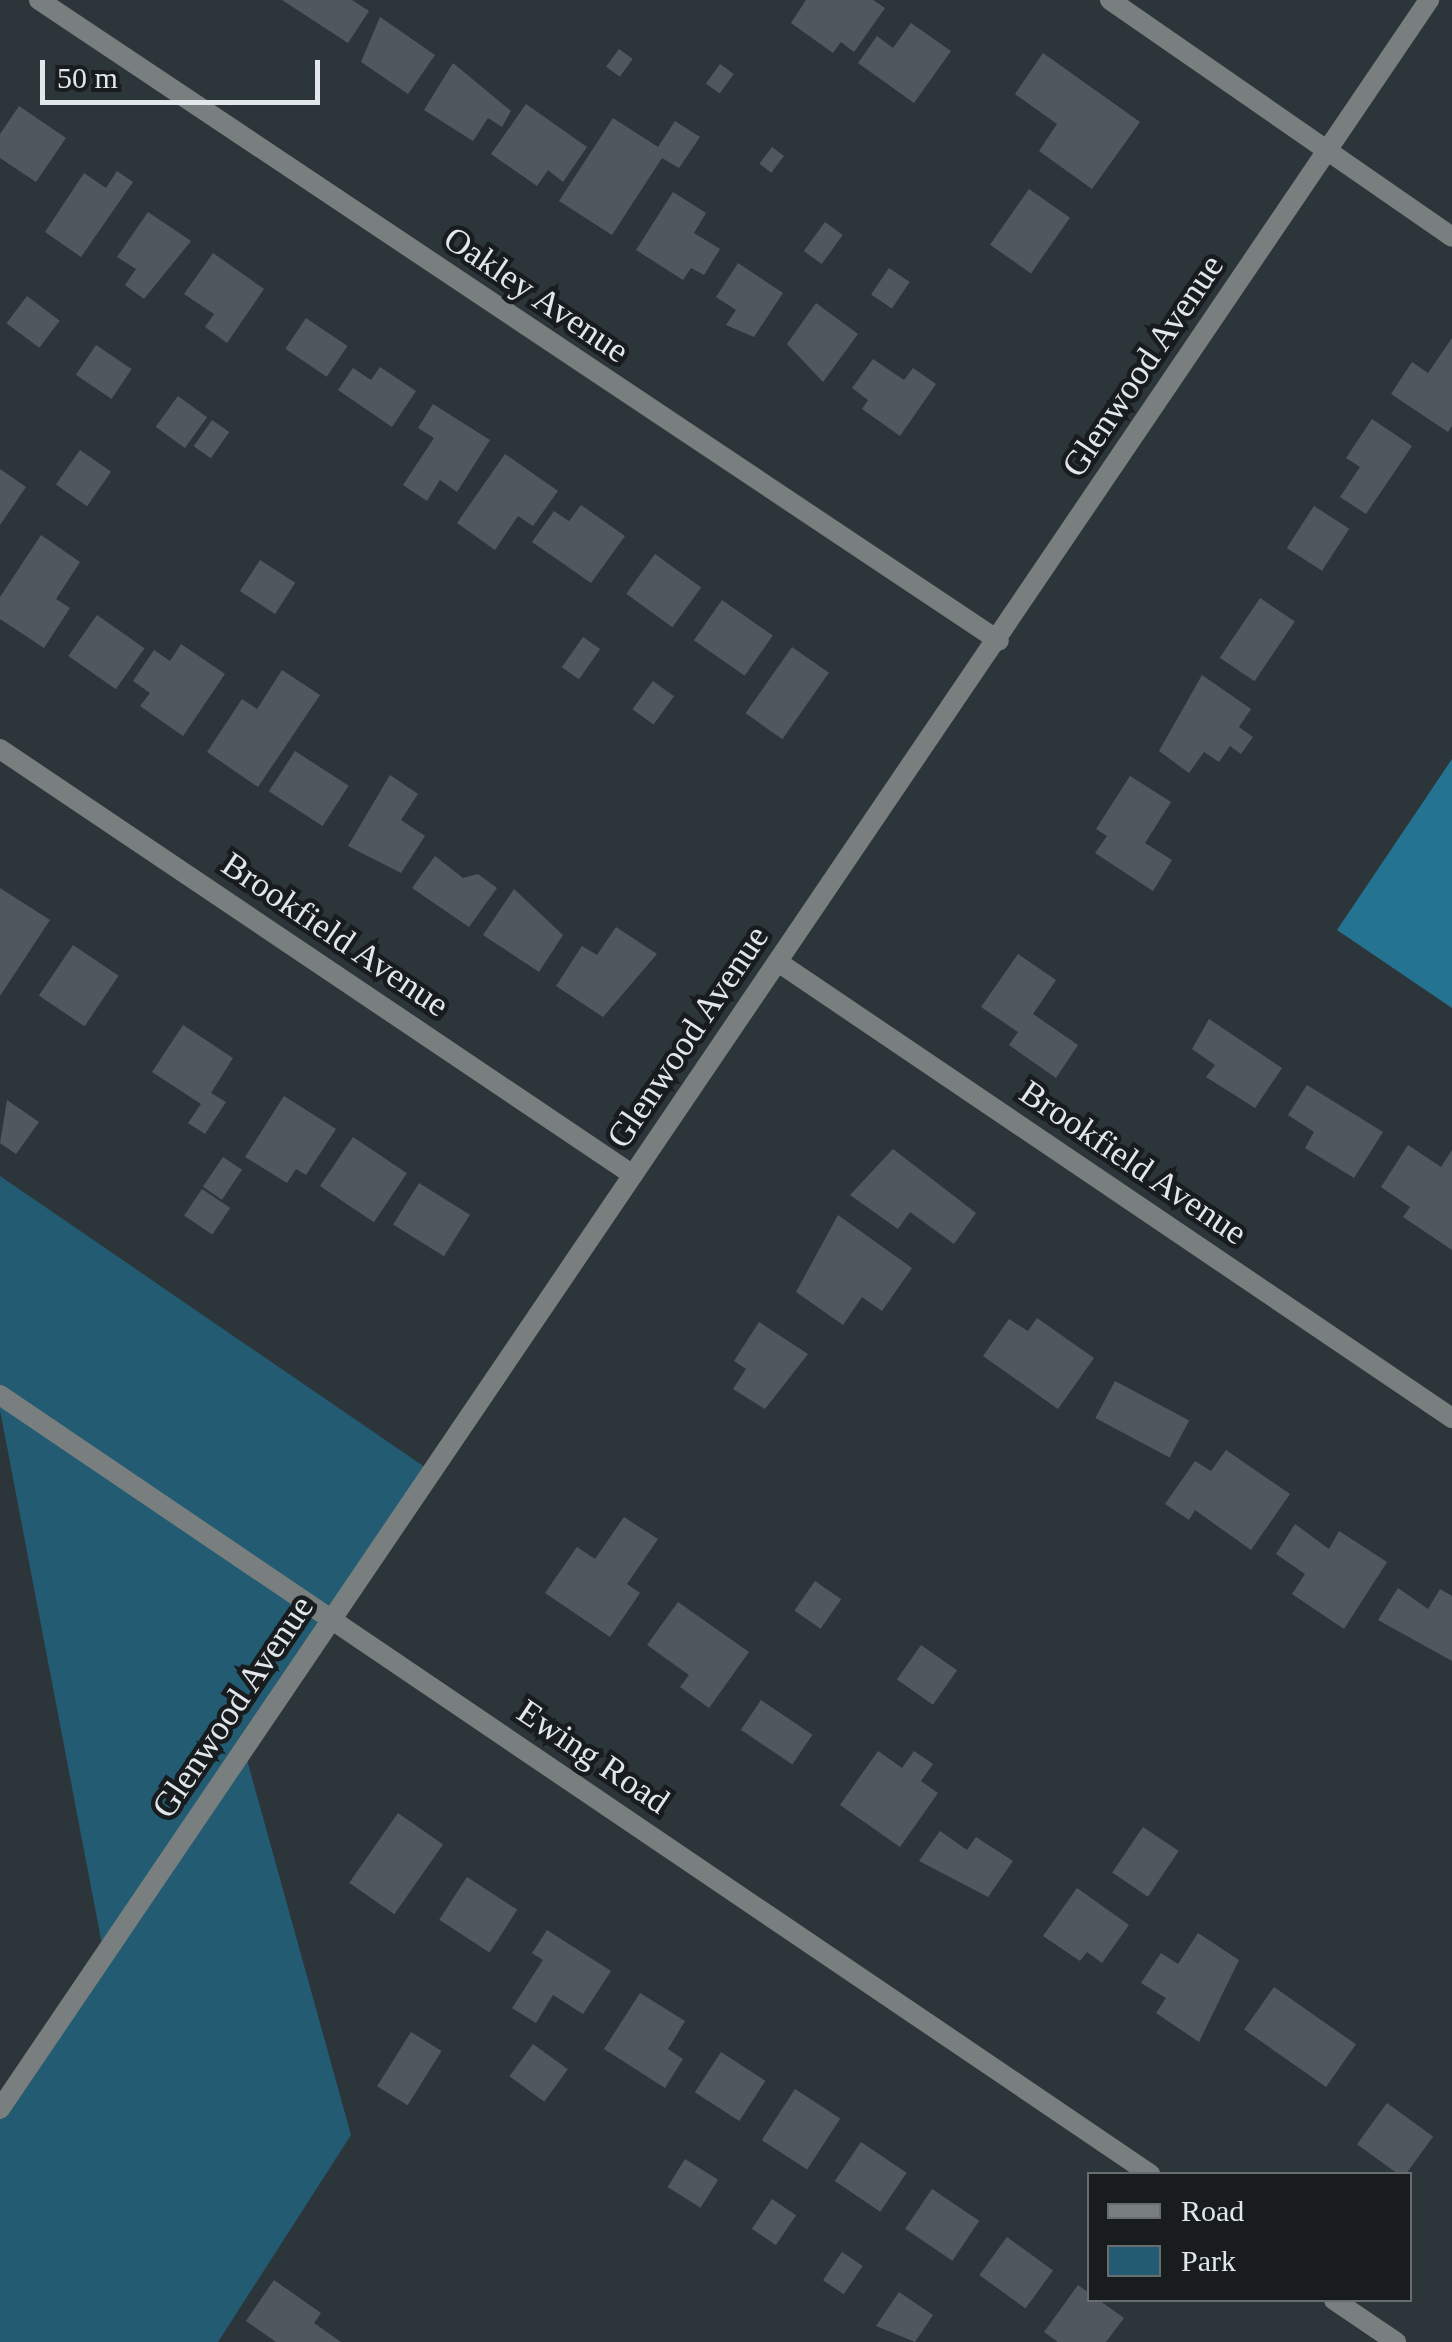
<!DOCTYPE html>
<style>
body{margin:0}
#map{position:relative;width:1452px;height:2342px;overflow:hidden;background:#2c363a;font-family:Georgia,serif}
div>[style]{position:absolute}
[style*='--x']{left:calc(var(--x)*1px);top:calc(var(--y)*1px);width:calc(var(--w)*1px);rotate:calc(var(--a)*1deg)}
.green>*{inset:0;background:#225b72}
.forest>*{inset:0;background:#237391}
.building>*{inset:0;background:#51575e;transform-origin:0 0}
.minor>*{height:20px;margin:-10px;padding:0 10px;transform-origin:10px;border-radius:10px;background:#797f7f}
.tertiary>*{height:20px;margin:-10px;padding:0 10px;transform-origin:10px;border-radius:10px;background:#797f7f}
span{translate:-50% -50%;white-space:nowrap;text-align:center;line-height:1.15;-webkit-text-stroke:9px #181c1e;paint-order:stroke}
.street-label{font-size:35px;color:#e1e7ea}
.legend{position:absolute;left:1087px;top:2172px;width:325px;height:130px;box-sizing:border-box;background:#181c1e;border:2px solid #686d70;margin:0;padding:12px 18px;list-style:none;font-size:30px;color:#e1e7ea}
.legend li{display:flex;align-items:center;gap:20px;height:50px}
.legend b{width:50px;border:2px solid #686d70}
.scale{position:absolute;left:40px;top:60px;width:280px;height:45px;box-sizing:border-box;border:5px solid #e1e7ea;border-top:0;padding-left:12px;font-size:30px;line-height:35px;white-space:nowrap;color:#e1e7ea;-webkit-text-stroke:8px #181c1e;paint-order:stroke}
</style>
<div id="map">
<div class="green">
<i style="clip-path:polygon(0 1176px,432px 1472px,244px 1749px,351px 2135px,218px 2342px,0 2342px,0 2109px,104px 1955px,0 1410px)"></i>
</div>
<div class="forest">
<i style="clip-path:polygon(1452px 759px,1452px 1008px,1337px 930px)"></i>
</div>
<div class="building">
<i style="clip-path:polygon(282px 0,352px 0,369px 11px,348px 43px)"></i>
<i style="clip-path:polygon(806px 0,873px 0,885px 8px,854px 52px,841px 42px,833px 53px,791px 23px)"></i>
<i style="clip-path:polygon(380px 17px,435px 55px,408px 94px,361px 62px)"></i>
<i style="clip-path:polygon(911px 23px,951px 51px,914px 103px,858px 63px,877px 36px,893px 48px)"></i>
<i style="left:619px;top:49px;width:17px;height:22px;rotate:36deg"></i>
<i style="clip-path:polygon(1043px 53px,1140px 122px,1092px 189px,1039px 151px,1057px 124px,1015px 94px)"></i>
<i style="clip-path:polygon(453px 63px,511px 111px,502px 127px,488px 118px,473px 141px,424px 110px)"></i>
<i style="left:720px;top:64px;width:17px;height:24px;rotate:36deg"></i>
<i style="clip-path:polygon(526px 104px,587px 147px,563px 182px,548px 170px,537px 186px,491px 154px)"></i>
<i style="clip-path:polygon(19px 106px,66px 138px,36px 182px,0 158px,0 134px)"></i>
<i style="clip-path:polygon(613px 118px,658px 147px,675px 121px,700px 137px,679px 168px,662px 158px,612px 235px,559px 201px)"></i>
<i style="left:772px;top:147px;width:15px;height:21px;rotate:37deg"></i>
<i style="clip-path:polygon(117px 171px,133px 182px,81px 257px,45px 232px,84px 173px,106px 188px)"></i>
<i style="left:1029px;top:189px;width:50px;height:68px;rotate:35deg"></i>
<i style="clip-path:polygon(673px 192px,706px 213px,694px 233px,720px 249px,704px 275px,691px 268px,683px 280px,636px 250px)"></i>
<i style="clip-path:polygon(148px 212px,191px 241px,144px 299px,125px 285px,136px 269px,117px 257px)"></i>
<i style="left:825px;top:222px;width:22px;height:36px;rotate:36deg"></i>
<i style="clip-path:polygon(213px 253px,264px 289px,227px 343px,205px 327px,214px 314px,184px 294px)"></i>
<i style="clip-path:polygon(738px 263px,783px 293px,754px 337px,726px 325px,736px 310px,716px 297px)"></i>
<i style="left:889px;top:268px;width:25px;height:32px;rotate:34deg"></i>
<i style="left:27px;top:296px;width:41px;height:34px;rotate:37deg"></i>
<i style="clip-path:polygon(816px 303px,858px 334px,823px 382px,787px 344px)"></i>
<i style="left:306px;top:318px;width:50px;height:37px;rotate:34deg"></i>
<i style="clip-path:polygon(1452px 338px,1452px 426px,1448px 432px,1391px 394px,1412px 362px,1428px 373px)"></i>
<i style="left:96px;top:345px;width:43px;height:36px;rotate:34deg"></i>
<i style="clip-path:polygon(873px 359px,904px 380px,913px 368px,936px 384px,900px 436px,862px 409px,868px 400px,852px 388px)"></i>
<i style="clip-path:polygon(380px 367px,416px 391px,392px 427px,338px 390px,353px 368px,371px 380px)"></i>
<i style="left:178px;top:396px;width:36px;height:38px;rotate:36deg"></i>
<i style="clip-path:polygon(433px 404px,490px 440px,457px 492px,440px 480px,427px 501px,403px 485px,434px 438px,418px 428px)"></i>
<i style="clip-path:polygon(1372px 419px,1412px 446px,1366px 514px,1340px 497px,1360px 467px,1346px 458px)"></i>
<i style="left:212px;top:420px;width:21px;height:32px;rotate:35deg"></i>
<i style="left:80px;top:450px;width:38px;height:42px;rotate:35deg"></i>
<i style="clip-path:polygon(505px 454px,558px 491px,533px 526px,518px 516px,495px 550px,457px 523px)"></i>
<i style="clip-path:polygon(0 469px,26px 487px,0 525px)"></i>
<i style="clip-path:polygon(581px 505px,625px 536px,591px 583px,532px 542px,554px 511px,569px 521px)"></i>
<i style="left:1314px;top:506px;width:42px;height:50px;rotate:33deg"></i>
<i style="clip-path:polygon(41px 535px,80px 562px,56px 599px,70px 608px,44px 648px,0 619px,0 597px)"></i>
<i style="left:655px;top:554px;width:57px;height:49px;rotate:36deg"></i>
<i style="left:260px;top:560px;width:42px;height:37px;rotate:33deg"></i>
<i style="left:1260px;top:598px;width:42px;height:72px;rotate:34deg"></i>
<i style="left:722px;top:600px;width:62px;height:49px;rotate:35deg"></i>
<i style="left:97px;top:615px;width:58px;height:50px;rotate:35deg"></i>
<i style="left:583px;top:637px;width:21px;height:37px;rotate:35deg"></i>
<i style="clip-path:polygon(181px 644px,225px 674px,183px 736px,140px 706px,150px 693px,133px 681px,154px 650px,170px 661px)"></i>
<i style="left:792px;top:647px;width:45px;height:81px;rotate:35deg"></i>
<i style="clip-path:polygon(282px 670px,320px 695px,258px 787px,207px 752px,242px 699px,257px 709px)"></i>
<i style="clip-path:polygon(1202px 675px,1251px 709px,1239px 727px,1253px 737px,1241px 754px,1230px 746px,1219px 762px,1204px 752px,1189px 773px,1159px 751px)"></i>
<i style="left:653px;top:681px;width:26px;height:35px;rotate:36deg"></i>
<i style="left:295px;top:751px;width:64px;height:48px;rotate:33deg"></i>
<i style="clip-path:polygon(390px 775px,418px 794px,401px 820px,425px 836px,401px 873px,348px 846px)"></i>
<i style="clip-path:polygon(1130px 776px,1171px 802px,1145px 843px,1172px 860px,1153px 891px,1095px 853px,1107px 836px,1096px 829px)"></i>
<i style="clip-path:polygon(435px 856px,463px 878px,478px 874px,497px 888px,469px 927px,412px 888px)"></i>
<i style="clip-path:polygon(0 888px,50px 920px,0 996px)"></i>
<i style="clip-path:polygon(514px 889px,563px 935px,539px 972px,483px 935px)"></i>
<i style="clip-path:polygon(616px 927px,657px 954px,603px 1017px,556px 986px,582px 946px,597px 955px)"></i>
<i style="left:73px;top:945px;width:55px;height:61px;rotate:34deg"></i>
<i style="clip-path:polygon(1018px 954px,1056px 980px,1033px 1014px,1078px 1045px,1056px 1078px,1009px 1045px,1018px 1032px,981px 1007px)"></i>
<i style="clip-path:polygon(1209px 1019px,1282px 1068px,1255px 1108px,1206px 1077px,1215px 1065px,1192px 1049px)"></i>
<i style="clip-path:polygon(183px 1025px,233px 1058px,211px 1093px,226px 1102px,205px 1134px,188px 1123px,201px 1104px,152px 1072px)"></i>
<i style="clip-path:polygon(1307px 1085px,1383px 1132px,1354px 1178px,1305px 1148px,1314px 1132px,1288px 1115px)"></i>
<i style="clip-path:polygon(284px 1096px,336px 1129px,306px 1175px,296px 1169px,287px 1183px,245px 1157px)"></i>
<i style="clip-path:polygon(7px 1100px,39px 1122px,16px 1154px,0 1143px)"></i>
<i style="left:353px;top:1137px;width:65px;height:59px;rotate:34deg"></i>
<i style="clip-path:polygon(1408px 1145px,1441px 1167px,1452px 1150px,1452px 1250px,1403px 1217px,1410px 1207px,1381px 1187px)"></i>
<i style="clip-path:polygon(893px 1149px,976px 1213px,954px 1244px,910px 1212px,898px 1229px,850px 1195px)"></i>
<i style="left:223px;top:1157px;width:23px;height:36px;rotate:34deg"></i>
<i style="left:419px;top:1183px;width:60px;height:49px;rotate:32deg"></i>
<i style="left:202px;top:1189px;width:34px;height:32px;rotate:34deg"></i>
<i style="clip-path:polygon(838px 1215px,912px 1268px,882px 1311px,862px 1297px,843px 1325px,796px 1292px)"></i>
<i style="clip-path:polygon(1037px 1318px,1094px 1358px,1058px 1409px,983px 1356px,1009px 1319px,1028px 1331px)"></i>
<i style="clip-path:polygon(759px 1322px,808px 1354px,765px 1409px,733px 1389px,746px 1369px,734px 1361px)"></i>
<i style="left:1115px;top:1381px;width:84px;height:42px;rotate:28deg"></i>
<i style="clip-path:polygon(1226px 1450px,1290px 1494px,1251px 1550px,1195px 1510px,1189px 1520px,1165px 1504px,1195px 1461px,1211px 1471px)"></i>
<i style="clip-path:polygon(624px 1517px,658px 1539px,627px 1584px,640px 1593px,610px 1637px,545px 1593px,577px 1547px,595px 1559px)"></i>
<i style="clip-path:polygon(1295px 1524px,1329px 1549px,1339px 1531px,1387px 1562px,1344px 1629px,1292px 1594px,1305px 1574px,1276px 1554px)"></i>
<i style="left:815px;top:1581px;width:32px;height:36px;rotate:35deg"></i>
<i style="clip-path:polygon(1398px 1588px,1428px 1609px,1440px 1589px,1452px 1596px,1452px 1661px,1378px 1620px)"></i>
<i style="clip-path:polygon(678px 1602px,749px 1652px,709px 1708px,680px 1687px,689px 1675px,647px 1645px)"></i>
<i style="left:921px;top:1645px;width:44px;height:42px;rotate:35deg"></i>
<i style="left:761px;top:1700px;width:62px;height:36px;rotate:34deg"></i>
<i style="clip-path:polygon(878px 1751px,902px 1768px,914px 1751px,933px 1764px,921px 1781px,938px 1793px,900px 1847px,840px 1805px)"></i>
<i style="left:398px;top:1813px;width:55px;height:85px;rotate:35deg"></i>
<i style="left:1143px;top:1827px;width:43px;height:55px;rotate:34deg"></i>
<i style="clip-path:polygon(940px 1831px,967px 1850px,976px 1837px,1013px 1861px,988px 1897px,919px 1861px)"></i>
<i style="left:467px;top:1877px;width:60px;height:51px;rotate:33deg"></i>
<i style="clip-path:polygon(1077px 1888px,1129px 1925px,1102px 1963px,1087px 1952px,1080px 1961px,1043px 1936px)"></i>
<i style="clip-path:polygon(547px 1930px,611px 1971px,583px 2014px,553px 1995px,536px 2023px,512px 2008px,543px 1960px,532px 1953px)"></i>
<i style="clip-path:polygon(1198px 1933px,1239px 1960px,1199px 2042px,1156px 2013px,1166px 1998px,1141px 1983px,1161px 1953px,1178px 1964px)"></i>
<i style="left:1274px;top:1987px;width:100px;height:52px;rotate:35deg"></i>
<i style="clip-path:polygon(640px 1993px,685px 2021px,668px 2049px,683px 2059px,665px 2088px,604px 2049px)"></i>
<i style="left:411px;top:2032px;width:36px;height:64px;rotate:32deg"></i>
<i style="left:533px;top:2044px;width:43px;height:40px;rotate:36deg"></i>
<i style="left:721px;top:2052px;width:53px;height:48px;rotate:33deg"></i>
<i style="left:795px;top:2089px;width:54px;height:61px;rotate:33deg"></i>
<i style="left:1387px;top:2103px;width:57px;height:51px;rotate:36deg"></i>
<i style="left:861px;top:2142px;width:55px;height:47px;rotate:34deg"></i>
<i style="left:685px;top:2159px;width:39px;height:33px;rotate:32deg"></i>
<i style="left:932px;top:2189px;width:57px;height:48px;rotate:34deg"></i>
<i style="left:772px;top:2199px;width:29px;height:36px;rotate:34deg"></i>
<i style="left:1007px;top:2237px;width:57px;height:47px;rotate:36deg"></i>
<i style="left:842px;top:2252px;width:25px;height:34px;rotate:34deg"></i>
<i style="clip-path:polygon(274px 2280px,321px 2313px,314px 2323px,341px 2342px,276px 2342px,246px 2321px)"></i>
<i style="clip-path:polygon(1078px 2285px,1124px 2318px,1106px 2342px,1058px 2342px,1044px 2332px)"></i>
<i style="clip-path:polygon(899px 2292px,933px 2315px,915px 2342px,876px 2326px)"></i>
</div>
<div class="minor">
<i style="--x:39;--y:0;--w:1154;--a:33.73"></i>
<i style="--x:1110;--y:0;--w:416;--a:34.7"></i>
<i style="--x:0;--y:749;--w:763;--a:33.94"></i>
<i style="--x:778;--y:962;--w:814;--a:34.08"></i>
<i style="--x:0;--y:1395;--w:1389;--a:34.11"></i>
<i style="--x:1334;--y:2300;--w:75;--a:34.1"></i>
</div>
<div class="tertiary">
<i style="--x:0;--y:2109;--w:2548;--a:-55.88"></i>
</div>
<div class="street-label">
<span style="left:536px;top:295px;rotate:34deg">Oakley Avenue</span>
<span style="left:1143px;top:366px;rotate:-56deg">Glenwood Avenue</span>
<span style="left:335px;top:935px;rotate:34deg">Brookfield Avenue</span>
<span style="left:688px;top:1037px;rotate:-56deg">Glenwood Avenue</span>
<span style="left:1133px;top:1163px;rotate:34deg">Brookfield Avenue</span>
<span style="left:233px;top:1707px;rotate:-56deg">Glenwood Avenue</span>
<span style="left:593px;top:1757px;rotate:34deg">Ewing Road</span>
</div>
<ul class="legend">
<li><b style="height:12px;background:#797f7f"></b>Road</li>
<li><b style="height:28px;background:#225b72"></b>Park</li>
</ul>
<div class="scale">50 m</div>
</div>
